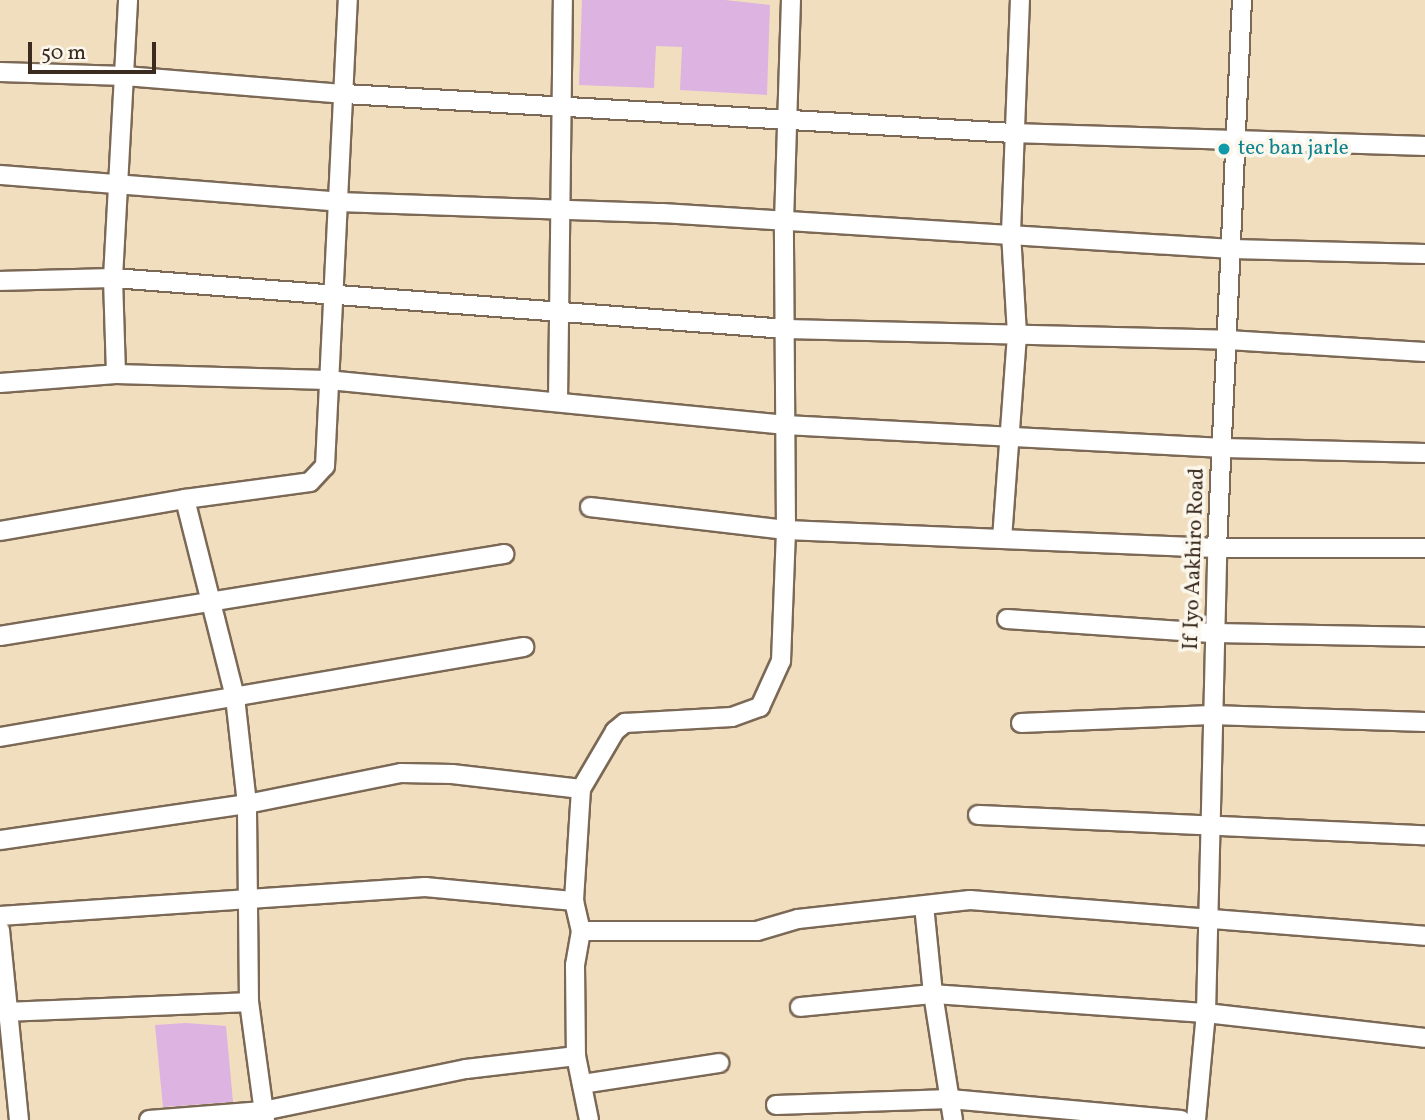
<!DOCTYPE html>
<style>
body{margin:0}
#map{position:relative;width:1425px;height:1120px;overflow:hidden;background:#f1debf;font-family:Vollkorn,serif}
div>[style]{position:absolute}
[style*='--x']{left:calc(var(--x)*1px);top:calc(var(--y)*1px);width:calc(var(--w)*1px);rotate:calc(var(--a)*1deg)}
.building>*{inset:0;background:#ddb3e1}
.roads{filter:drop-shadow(2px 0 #7b6956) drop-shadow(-2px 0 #7b6956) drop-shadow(0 2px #7b6956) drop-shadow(0 -2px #7b6956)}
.minor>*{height:18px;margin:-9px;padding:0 9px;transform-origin:9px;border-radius:9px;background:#fff}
.dots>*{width:19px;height:19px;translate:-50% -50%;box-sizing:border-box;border:4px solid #fbf7ec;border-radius:50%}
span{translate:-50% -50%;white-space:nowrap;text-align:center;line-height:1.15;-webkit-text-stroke:7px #fbf7ec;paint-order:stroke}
.culture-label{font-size:21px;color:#0d838f}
.left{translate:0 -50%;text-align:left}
.street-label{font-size:21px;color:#3b2a1e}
.scale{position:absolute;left:28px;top:42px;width:128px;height:32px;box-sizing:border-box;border:4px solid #3b2a1e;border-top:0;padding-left:9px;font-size:21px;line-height:24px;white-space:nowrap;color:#3b2a1e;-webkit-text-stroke:5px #fbf7ec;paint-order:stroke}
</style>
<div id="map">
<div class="building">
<i style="clip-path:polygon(582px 0,725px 0,770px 5px,767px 95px,680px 90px,682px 47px,656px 46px,654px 88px,579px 85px)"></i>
<i style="clip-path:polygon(186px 1023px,226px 1026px,233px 1102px,163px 1107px,155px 1025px)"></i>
</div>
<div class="roads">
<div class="minor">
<i style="--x:0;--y:72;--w:125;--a:1.8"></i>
<i style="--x:125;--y:76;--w:221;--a:4.7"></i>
<i style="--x:345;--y:94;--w:669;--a:3.34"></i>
<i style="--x:1013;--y:133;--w:412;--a:1.8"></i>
<i style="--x:0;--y:175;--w:341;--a:4.5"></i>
<i style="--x:340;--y:202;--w:322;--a:2"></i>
<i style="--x:662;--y:213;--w:571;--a:3.61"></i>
<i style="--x:1232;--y:249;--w:193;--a:1.5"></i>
<i style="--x:0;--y:281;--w:113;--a:-1.5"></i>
<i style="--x:113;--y:278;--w:278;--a:-86.9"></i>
<i style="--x:116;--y:374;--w:96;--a:-91.8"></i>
<i style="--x:113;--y:278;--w:675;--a:4.33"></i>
<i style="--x:786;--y:329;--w:442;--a:1.4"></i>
<i style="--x:1228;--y:340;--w:197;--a:3.5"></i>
<i style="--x:0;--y:383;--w:116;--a:-4.4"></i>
<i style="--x:116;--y:374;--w:212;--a:1.6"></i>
<i style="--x:328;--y:380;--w:459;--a:5.6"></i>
<i style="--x:785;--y:425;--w:439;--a:3"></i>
<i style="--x:1223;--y:448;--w:202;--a:1.4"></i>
<i style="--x:558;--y:401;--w:401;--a:-89.3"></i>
<i style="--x:590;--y:507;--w:197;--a:6.7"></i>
<i style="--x:786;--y:530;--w:431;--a:2.4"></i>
<i style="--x:1217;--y:548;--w:208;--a:0"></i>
<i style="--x:0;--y:531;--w:188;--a:-9.8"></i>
<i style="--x:1002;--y:539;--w:206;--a:-85.8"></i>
<i style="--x:1017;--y:334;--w:101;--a:-93.4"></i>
<i style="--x:1011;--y:233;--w:233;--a:-87.8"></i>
<i style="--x:1007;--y:619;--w:208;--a:3.9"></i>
<i style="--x:1215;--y:633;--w:210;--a:1.1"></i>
<i style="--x:0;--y:636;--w:511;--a:-9.24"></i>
<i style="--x:1021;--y:723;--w:190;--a:-2.4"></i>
<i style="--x:1211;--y:715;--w:214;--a:1.9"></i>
<i style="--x:0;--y:737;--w:532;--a:-9.75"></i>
<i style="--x:581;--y:789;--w:67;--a:-59.6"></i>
<i style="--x:615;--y:731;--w:13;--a:-39"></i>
<i style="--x:625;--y:723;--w:107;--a:-3.2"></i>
<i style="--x:732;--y:717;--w:30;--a:-20"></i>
<i style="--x:760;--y:707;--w:51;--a:-65.5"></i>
<i style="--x:781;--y:661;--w:131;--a:-87.8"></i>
<i style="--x:786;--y:530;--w:308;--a:-90.4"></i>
<i style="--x:784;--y:222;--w:222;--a:-88.2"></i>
<i style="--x:978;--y:815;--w:447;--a:2.6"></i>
<i style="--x:0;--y:840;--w:250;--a:-8.3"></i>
<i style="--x:247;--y:804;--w:157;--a:-11.4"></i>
<i style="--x:401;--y:773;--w:51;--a:1.1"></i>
<i style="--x:452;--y:774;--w:130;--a:6.6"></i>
<i style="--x:581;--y:789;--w:112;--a:93.6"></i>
<i style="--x:574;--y:901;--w:31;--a:77"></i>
<i style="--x:581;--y:931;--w:35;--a:100"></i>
<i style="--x:575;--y:965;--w:91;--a:89.4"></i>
<i style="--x:576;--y:1056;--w:65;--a:78.5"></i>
<i style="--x:0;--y:916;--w:426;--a:-3.9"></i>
<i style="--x:425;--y:887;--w:150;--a:5.4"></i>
<i style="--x:0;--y:930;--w:191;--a:84.3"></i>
<i style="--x:581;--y:931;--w:176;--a:0"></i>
<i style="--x:757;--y:931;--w:43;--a:-16.3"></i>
<i style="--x:798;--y:919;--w:173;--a:-6.3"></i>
<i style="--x:970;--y:900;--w:456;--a:4.5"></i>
<i style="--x:800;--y:1007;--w:134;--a:-5.6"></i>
<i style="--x:933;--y:994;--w:88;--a:-95.8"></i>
<i style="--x:5;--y:1012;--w:244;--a:-2.3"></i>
<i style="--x:582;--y:1084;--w:139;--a:-8.7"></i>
<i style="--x:776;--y:1105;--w:174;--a:-2"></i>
<i style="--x:950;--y:1099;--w:232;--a:5.2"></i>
<i style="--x:149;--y:1120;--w:114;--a:-4.5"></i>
<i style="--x:263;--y:1111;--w:207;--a:-11.7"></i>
<i style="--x:466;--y:1069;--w:111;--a:-6.7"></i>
<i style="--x:265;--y:1120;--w:119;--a:-97.7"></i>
<i style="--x:249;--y:1002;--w:198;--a:-90.6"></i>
<i style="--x:247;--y:804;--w:108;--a:-96.4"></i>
<i style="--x:235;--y:697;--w:204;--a:-104.2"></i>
<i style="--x:185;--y:499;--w:126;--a:-7.7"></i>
<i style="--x:310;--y:482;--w:22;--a:-47"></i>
<i style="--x:325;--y:466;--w:467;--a:-87.2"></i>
<i style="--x:953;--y:1120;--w:128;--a:-99"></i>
<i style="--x:933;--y:994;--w:274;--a:4"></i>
<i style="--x:1206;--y:1013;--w:220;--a:6.5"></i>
<i style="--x:1196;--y:1120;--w:107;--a:-84.7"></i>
<i style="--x:1206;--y:1013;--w:465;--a:-88.6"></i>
<i style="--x:1217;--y:548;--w:549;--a:-87.39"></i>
</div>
</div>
<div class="dots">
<i style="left:1224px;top:149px;background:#0f9aa8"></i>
</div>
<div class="culture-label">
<span class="left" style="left:1238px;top:149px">tec ban jarle</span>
</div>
<div class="street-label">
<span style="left:1195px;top:559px;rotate:-88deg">If Iyo Aakhiro Road</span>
</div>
<div class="scale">50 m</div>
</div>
